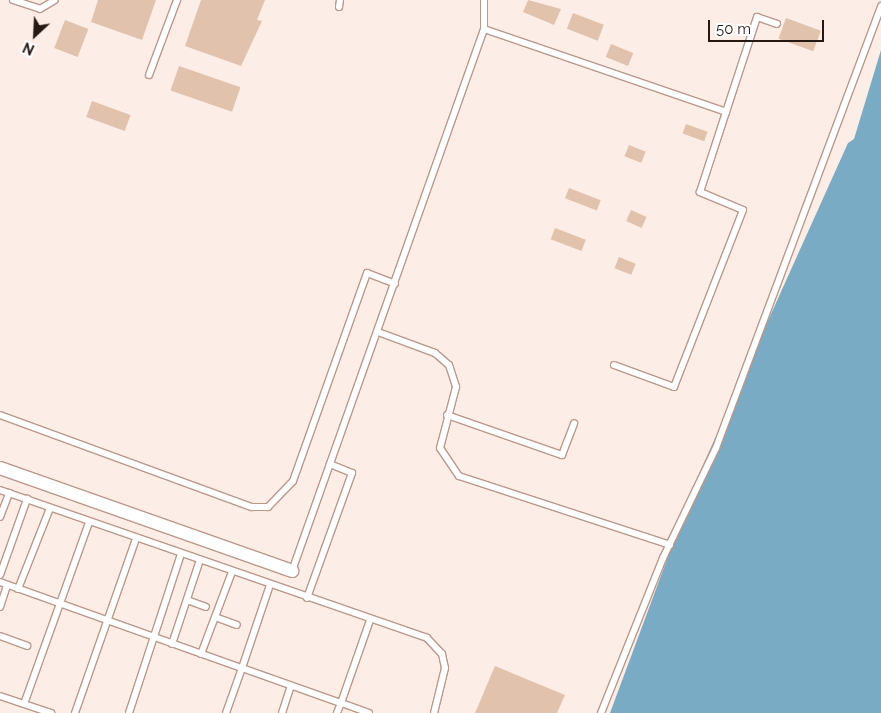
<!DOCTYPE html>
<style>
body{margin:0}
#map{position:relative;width:881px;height:713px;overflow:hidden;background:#fcede7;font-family:Raleway,sans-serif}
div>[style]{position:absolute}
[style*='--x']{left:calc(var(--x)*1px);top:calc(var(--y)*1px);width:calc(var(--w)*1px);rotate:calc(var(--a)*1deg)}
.water>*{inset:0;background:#7aabc5}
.building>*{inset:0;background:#e1c2ac;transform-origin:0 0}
.roads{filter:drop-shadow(1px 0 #bb9889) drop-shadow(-1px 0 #bb9889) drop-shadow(0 1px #bb9889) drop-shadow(0 -1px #bb9889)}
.lane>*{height:6px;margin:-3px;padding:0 3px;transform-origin:3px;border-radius:3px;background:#fff}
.street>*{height:12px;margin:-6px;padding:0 6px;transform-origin:6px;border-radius:6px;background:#fff}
span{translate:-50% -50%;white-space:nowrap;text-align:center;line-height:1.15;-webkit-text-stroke:4px #fff;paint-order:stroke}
.north{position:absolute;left:10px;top:10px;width:50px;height:50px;-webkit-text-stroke:4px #fff;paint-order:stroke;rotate:205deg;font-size:14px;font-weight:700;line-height:20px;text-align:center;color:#261914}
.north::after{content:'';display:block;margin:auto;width:18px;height:22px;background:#261914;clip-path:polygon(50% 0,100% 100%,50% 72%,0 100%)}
.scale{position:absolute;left:708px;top:20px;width:116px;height:22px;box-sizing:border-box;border:2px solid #261914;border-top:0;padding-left:6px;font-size:15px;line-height:18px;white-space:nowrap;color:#261914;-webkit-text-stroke:4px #fff;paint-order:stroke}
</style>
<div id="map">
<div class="water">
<i style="clip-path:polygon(881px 50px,881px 713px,610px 713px,698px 476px,848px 143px,854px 139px)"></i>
</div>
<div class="building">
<i style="clip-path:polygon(98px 0,156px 0,142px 40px,91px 22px)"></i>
<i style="clip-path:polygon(201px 0,265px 0,257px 20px,262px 21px,241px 66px,185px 46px)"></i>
<i style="clip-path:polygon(528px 0,561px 9px,554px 25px,523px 12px)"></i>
<i style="left:573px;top:13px;width:33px;height:17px;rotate:21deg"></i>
<i style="left:786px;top:18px;width:37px;height:22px;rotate:20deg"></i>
<i style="left:65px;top:20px;width:25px;height:30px;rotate:21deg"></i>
<i style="left:611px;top:44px;width:24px;height:14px;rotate:22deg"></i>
<i style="left:179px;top:66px;width:65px;height:26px;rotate:19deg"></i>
<i style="left:92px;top:101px;width:41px;height:17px;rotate:20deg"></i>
<i style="left:686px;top:124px;width:23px;height:10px;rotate:20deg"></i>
<i style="left:629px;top:145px;width:18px;height:12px;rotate:22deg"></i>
<i style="left:569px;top:188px;width:34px;height:11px;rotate:21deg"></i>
<i style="left:631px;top:210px;width:17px;height:12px;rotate:24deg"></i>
<i style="left:555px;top:228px;width:33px;height:12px;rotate:21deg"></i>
<i style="left:619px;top:257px;width:18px;height:12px;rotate:22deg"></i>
<i style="clip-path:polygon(495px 666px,565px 695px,557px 713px,475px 713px)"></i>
</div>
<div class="roads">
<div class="lane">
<i style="--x:13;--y:0;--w:28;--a:18"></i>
<i style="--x:40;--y:9;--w:17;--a:-31"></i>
<i style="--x:339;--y:7;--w:7;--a:-82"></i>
<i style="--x:484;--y:29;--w:256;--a:18.9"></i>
<i style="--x:726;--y:112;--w:100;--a:-71.9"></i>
<i style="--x:757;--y:17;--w:21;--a:19"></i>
<i style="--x:149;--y:75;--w:80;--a:-69.5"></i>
<i style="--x:378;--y:332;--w:61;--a:20.2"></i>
<i style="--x:435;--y:353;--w:18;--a:41"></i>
<i style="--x:449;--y:365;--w:23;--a:72"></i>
<i style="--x:456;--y:387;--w:63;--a:104.7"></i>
<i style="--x:440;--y:448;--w:34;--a:56"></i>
<i style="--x:459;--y:476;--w:222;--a:18.1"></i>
<i style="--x:614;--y:365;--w:64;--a:20.1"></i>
<i style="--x:674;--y:387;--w:190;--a:-68.7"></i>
<i style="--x:743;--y:210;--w:47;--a:-157.3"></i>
<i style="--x:700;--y:192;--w:84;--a:-72"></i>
<i style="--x:0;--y:415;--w:268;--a:20.1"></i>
<i style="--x:252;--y:507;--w:16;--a:0"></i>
<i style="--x:268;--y:507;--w:36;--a:-46"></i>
<i style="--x:293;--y:481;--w:221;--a:-70.4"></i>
<i style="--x:367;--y:273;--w:30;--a:21"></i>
<i style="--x:447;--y:415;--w:122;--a:19.2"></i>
<i style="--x:562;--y:455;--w:34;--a:-69"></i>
<i style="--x:0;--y:490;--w:452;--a:19.1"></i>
<i style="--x:427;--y:638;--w:22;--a:47"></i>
<i style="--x:442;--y:654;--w:14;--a:78"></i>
<i style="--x:445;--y:668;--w:46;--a:103.7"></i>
<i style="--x:0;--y:517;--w:26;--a:-69"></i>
<i style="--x:292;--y:571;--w:575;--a:-70.49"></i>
<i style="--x:484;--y:29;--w:29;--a:-90"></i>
<i style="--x:0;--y:575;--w:81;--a:-70.4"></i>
<i style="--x:0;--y:582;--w:257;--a:19.6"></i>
<i style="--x:242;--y:668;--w:88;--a:-71.4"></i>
<i style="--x:18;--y:589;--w:87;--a:-68.4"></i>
<i style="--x:307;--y:598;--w:133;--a:-70.2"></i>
<i style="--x:352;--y:473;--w:24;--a:-158"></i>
<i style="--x:187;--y:600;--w:20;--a:20"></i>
<i style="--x:0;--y:607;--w:23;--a:-72"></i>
<i style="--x:215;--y:617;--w:23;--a:20"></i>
<i style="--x:0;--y:636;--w:29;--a:20"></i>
<i style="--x:172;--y:644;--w:89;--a:-71.6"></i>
<i style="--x:201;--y:654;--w:88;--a:-69.3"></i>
<i style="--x:0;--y:696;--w:54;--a:18.4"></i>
<i style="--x:24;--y:704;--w:193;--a:-70.3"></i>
<i style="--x:75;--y:713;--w:184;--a:-70.7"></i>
<i style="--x:129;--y:713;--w:167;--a:-71.9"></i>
<i style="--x:226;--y:713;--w:48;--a:-70.4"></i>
<i style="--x:242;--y:668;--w:105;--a:19.5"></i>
<i style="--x:341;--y:703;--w:11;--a:112"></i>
<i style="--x:282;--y:713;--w:28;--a:-72"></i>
<i style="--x:369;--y:713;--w:30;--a:-160"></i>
<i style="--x:341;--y:703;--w:88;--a:-70.7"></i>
<i style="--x:601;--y:713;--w:167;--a:-68.2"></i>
<i style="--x:663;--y:558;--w:122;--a:-64.3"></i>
<i style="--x:716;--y:448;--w:472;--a:-69.5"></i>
</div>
<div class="street">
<i style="--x:0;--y:468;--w:310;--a:19.4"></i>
</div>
</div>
<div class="north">N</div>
<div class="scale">50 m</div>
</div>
